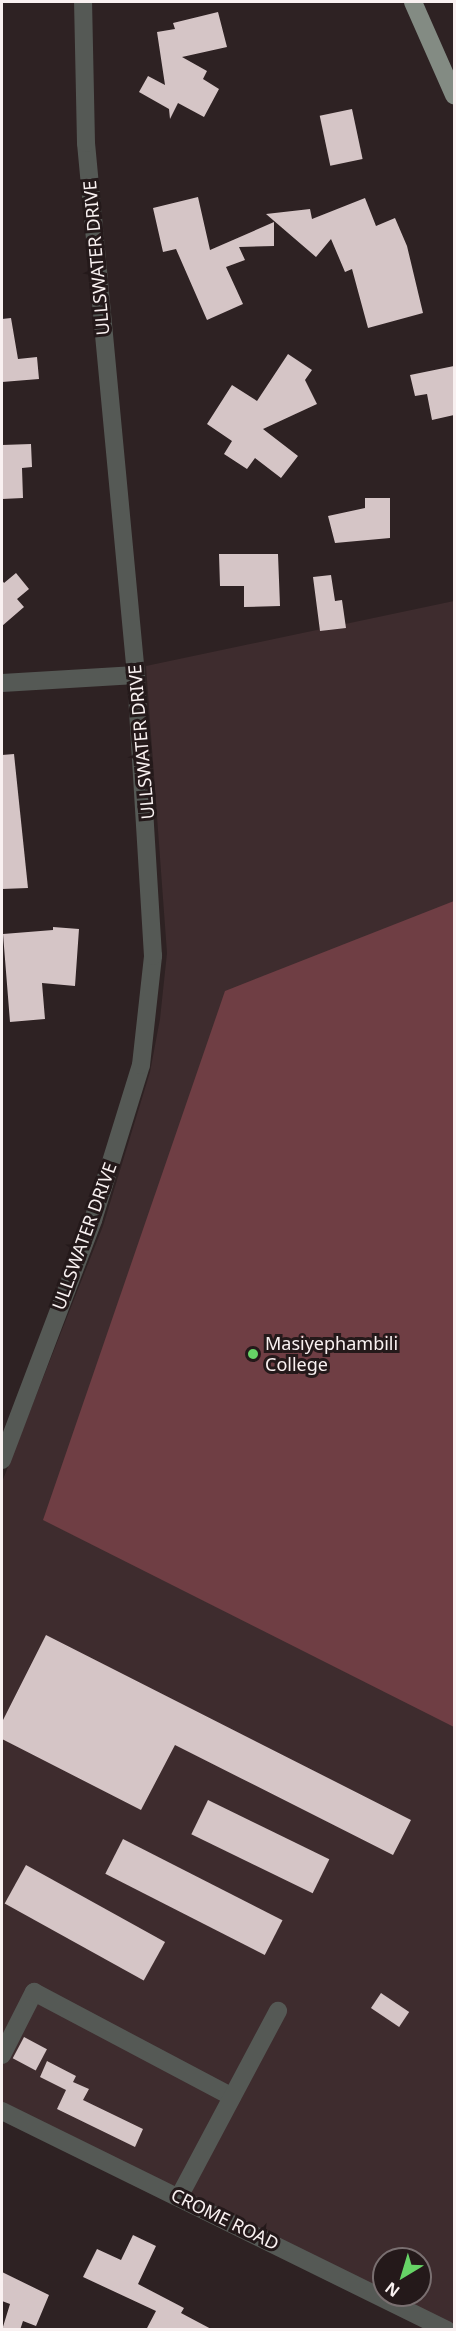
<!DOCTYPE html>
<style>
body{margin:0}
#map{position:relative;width:456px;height:2331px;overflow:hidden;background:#2e2223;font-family:"Noto Sans",sans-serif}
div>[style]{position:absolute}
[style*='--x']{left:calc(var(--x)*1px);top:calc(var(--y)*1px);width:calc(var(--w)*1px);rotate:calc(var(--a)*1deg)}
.built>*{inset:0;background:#3e2c2e}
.green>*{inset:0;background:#6f3e44}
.building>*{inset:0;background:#d5c5c6;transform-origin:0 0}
.minor>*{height:18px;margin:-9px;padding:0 9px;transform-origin:9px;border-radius:9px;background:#555955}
.major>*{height:18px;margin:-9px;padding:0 9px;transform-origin:9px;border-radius:9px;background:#838b83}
.dots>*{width:16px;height:16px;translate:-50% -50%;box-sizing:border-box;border:3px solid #24191a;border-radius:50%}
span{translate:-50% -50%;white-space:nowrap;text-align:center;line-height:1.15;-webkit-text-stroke:6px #24191a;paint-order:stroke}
.street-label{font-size:18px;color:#f9f1f1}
.poi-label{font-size:18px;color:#f9f1f1}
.left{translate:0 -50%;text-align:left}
.frame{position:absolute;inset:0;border:3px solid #f9f1f1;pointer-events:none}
.north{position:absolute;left:372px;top:2247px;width:60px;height:60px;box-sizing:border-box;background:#24191a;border:2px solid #796f70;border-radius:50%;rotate:218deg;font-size:16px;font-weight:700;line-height:24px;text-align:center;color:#f9f1f1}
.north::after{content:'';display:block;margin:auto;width:21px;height:27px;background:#66d466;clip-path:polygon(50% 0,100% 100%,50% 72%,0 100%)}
</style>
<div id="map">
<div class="built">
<i style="clip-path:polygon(454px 601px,454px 2328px,388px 2295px,420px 2295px,420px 2259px,384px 2259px,384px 2293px,2px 2103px,2px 1482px,103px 1226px,150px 1072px,160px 1019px,167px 953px,146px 666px)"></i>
</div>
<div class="green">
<i style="clip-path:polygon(454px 901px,454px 1727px,43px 1520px,225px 991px)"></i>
</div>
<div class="building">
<i style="clip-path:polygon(218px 12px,227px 47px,182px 57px,207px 71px,203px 79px,219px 89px,204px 117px,178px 103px,170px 119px,169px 109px,139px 92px,148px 76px,165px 85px,157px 32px,175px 29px,173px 23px)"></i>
<i style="left:352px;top:109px;width:51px;height:33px;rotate:78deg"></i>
<i style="clip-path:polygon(198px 197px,210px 250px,274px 222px,274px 246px,239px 247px,245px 260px,226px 267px,243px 304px,207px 320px,176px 249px,163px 252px,153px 208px)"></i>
<i style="clip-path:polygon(365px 198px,376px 226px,395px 218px,407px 246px,423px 313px,368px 328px,352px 269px,345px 272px,331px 239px,316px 257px,266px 214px,310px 209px,312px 219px)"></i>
<i style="clip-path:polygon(11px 318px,18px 359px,37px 357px,39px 379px,2px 382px,2px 319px)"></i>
<i style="clip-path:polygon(288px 354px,312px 370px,305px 380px,317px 404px,263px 429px,298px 456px,281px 478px,255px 458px,247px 469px,224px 454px,232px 441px,207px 424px,232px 385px,257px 401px)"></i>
<i style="clip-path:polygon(454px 366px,454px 415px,432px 420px,427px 394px,415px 396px,410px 375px)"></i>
<i style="clip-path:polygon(31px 444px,32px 467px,22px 468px,23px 498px,2px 499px,2px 445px)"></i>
<i style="clip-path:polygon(365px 498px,390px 498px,390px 538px,335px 543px,328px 516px,365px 508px)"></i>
<i style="clip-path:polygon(219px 554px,278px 554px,280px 606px,244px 607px,244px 586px,220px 586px)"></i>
<i style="clip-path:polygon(16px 573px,29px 589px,17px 599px,24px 607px,2px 626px,2px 580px,4px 583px)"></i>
<i style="clip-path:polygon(331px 575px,335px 601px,342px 600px,346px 628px,320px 631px,313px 577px)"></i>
<i style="clip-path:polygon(14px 754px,28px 888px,2px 889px,2px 755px)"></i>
<i style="clip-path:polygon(53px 927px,79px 929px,75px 986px,42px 983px,45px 1019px,10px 1022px,3px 934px,53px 930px)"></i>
<i style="clip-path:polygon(46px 1635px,411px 1820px,393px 1855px,175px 1745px,141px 1810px,2px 1739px,2px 1722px)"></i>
<i style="left:208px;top:1800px;width:135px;height:38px;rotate:26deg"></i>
<i style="left:123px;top:1839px;width:179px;height:39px;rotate:27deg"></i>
<i style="left:26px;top:1865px;width:159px;height:44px;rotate:29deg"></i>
<i style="left:381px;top:1993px;width:34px;height:18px;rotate:34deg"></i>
<i style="left:24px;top:2037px;width:26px;height:24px;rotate:28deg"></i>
<i style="clip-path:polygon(47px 2061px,76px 2076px,73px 2082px,89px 2089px,83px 2100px,143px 2129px,135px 2147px,57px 2109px,66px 2090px,40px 2077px)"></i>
<i style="clip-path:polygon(133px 2235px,156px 2246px,138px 2284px,184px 2308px,181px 2313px,213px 2330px,146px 2330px,156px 2311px,83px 2277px,97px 2249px,121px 2260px)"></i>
<i style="clip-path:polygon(2px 2272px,49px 2295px,36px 2326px,23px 2321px,20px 2330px,2px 2330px,10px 2304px,2px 2301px)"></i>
</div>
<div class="minor">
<i style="--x:2;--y:683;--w:134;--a:-3.4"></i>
<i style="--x:2;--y:1460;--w:257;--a:-69.2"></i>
<i style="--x:93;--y:1220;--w:162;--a:-72.8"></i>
<i style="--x:141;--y:1065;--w:110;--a:-83.7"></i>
<i style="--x:153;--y:956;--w:282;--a:-93.5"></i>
<i style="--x:136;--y:675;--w:534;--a:-95.37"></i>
<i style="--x:86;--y:143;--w:141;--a:-91.2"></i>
<i style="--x:2;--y:2055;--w:71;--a:-63.1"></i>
<i style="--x:34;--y:1992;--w:224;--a:27.9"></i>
<i style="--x:2;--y:2111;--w:496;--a:26.2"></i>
<i style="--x:179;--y:2197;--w:211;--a:-62"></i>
</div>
<div class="major">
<i style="--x:413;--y:2;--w:102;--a:66.2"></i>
</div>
<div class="dots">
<i style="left:253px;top:1354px;background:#66d466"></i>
</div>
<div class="street-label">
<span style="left:96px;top:258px;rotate:-95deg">ULLSWATER DRIVE</span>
<span style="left:141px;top:742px;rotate:-95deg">ULLSWATER DRIVE</span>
<span style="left:84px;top:1236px;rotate:-70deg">ULLSWATER DRIVE</span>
<span style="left:225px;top:2219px;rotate:26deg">CROME ROAD</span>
</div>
<div class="poi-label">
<span class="left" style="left:265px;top:1354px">Masiyephambili<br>College</span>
</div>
<div class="frame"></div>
<div class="north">N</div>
</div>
